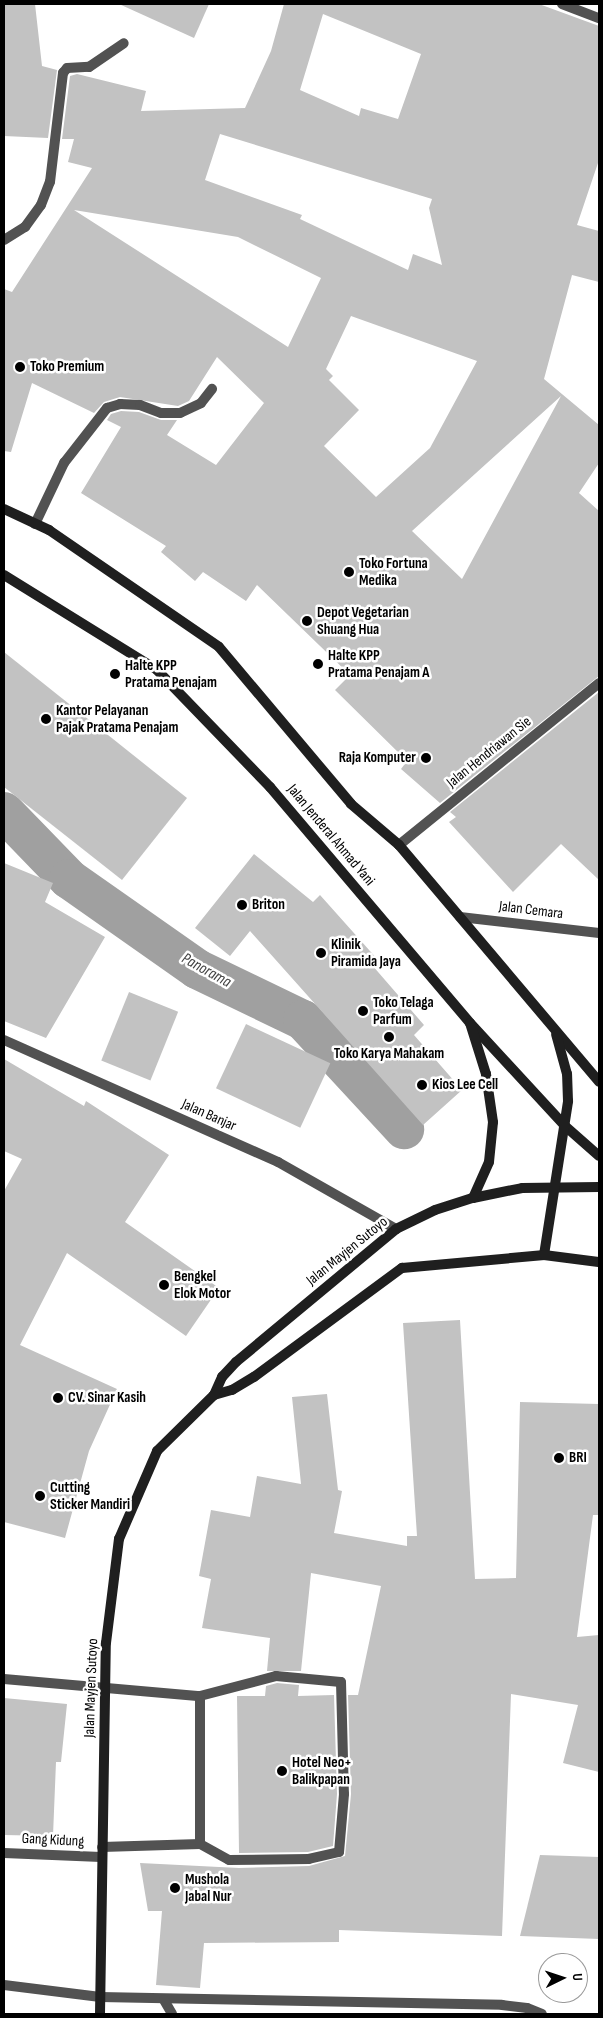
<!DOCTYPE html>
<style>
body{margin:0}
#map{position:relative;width:603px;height:2018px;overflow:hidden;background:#fff;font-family:"Sofia Sans Condensed",sans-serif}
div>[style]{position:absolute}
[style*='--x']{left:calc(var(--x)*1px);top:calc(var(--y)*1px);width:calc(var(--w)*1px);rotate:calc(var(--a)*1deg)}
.canal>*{height:40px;margin:-20px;padding:0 20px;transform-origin:20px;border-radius:20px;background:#a0a0a0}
.building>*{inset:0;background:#c2c2c2;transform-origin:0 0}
.service>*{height:10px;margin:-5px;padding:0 5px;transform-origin:5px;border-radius:5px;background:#525252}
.minor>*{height:10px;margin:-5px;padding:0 5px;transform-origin:5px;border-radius:5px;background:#525252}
.secondary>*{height:10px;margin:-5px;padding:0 5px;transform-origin:5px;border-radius:5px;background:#1f1f1f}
.dots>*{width:14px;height:14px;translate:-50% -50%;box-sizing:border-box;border:2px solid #fff;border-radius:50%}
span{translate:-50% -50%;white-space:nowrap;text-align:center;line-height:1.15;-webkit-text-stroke:5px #fff;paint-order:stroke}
.poi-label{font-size:15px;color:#000;font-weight:700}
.left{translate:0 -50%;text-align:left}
.right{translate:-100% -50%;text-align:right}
.street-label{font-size:15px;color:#000}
.water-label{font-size:16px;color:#414141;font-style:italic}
.frame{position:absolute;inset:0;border:5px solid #000;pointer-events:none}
.north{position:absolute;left:538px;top:1953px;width:50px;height:50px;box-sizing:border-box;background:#fff;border:1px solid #999;border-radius:50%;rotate:86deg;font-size:14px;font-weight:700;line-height:20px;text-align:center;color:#000}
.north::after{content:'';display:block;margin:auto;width:18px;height:22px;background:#000;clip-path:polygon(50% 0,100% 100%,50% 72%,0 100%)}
</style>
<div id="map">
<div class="canal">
<i style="--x:4;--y:812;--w:93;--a:45.9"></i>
<i style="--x:69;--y:879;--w:156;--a:35.1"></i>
<i style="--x:197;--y:969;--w:118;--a:25.7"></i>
<i style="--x:303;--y:1020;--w:149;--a:47.2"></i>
</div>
<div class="building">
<i style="clip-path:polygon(4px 4px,35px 4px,42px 66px,57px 70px,48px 138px,4px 136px)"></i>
<i style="clip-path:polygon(119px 4px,209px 4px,194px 38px)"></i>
<i style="clip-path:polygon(evenodd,284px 4px,539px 4px,599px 26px,599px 160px,577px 225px,599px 231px,599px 282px,572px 275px,544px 379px,599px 425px,599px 463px,579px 493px,599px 511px,599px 676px,440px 803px,401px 769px,407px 761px,335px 690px,350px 675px,257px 585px,246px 601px,203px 572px,195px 581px,161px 552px,166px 546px,81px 493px,121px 427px,107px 420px,111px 414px,121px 411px,139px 412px,161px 420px,177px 420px,167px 435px,216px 465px,264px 403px,217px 357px,189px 401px,178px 406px,120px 397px,104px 402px,94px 413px,32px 383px,11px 452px,4px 451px,4px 289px,12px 292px,92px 168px,68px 162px,74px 139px,62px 139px,70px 76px,77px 74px,146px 91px,141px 111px,245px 108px,271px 51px,284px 4px,323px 14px,421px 54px,398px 119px,361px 108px,359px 116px,300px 90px,323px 14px,284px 4px,220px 134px,432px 199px,429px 208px,442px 265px,413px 254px,408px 270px,300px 219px,302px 215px,205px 180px,220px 134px,284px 4px,74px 210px,238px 237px,321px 278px,288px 347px,74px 210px,284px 4px,351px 316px,477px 361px,430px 448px,376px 497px,324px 446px,359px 410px,329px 380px,333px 376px,326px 369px,351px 316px,284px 4px,561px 396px,462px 579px,412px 531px,561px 396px)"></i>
<i style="clip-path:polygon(4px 652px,187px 798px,122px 880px,4px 787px)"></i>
<i style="clip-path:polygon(599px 692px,599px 880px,561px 844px,513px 892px,449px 822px,456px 817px,450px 812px)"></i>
<i style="clip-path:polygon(254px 854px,313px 902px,320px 895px,378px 960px,372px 965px,424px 1025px,414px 1035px,462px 1090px,423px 1125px,250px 931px,230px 956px,195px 928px)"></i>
<i style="clip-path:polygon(4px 863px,53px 883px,45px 902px,105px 937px,46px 1038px,4px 1021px)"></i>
<i style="left:129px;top:992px;width:53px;height:74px;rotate:22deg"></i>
<i style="left:246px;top:1024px;width:93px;height:71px;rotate:25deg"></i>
<i style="clip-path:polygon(4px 1059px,84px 1106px,86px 1101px,169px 1155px,125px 1222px,219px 1288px,186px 1336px,67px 1253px,20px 1345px,117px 1389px,89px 1451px,65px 1538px,4px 1522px,4px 1191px,22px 1159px,4px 1151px)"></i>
<i style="clip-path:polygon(460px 1320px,475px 1579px,516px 1578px,520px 1402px,599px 1404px,599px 1515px,593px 1515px,577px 1637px,599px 1635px,599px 1772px,563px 1763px,578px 1705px,511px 1694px,502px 1936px,339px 1930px,339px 1942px,204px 1943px,200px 1988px,156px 1985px,162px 1911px,148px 1911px,140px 1863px,239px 1868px,309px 1866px,345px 1856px,351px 1794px,348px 1695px,358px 1695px,381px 1586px,311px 1573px,301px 1671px,267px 1671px,270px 1638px,202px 1628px,211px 1579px,199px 1576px,211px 1510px,250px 1517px,257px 1476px,301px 1484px,292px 1397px,327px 1394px,338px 1490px,342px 1491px,334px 1533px,407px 1546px,407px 1536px,417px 1536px,403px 1323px)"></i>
<i style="clip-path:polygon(277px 1683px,299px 1685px,298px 1696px,334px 1695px,337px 1794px,333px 1846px,308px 1852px,239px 1853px,237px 1696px,265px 1696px,266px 1686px)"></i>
<i style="clip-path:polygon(4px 1698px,67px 1704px,61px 1762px,56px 1762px,53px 1836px,4px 1835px)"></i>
<i style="clip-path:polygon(540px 1855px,599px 1857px,599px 1939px,520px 1936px)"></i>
</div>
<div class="service">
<i style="--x:4;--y:1679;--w:197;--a:5"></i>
<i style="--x:200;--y:1696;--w:79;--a:-14.7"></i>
<i style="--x:276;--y:1676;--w:65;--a:5.3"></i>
<i style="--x:341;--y:1682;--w:112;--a:88.5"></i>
<i style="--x:344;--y:1794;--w:58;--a:94.9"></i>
<i style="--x:339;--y:1852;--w:31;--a:167"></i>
<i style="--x:309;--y:1859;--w:80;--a:179.3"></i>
<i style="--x:229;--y:1860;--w:33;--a:-151"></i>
<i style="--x:200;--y:1844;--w:98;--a:178.2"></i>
<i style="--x:200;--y:1696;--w:148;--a:90"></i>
<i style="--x:4;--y:1853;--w:97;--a:2.4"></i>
<i style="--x:4;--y:1985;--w:97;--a:7.1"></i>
<i style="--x:100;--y:1997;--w:402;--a:1.1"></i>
<i style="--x:502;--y:2005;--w:25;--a:7"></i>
<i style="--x:527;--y:2008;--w:16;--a:22"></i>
<i style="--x:164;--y:2000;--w:16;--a:60"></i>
</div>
<div class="minor">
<i style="--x:562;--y:4;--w:40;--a:21"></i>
<i style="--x:4;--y:240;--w:25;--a:-32"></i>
<i style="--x:25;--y:227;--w:27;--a:-54"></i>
<i style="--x:41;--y:205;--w:25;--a:-69"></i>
<i style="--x:50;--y:182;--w:110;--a:-83.2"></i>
<i style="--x:63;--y:73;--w:6;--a:-51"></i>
<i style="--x:67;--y:68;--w:22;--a:-3"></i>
<i style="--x:89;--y:67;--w:42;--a:-34.4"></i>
<i style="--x:35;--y:524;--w:68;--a:-64.6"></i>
<i style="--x:64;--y:463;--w:70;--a:-52"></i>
<i style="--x:107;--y:408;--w:14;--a:-17"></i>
<i style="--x:120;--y:404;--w:20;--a:3"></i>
<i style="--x:140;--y:405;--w:22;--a:21"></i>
<i style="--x:161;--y:413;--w:19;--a:0"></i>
<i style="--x:180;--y:413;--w:23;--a:-25"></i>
<i style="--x:201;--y:403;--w:18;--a:-52"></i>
<i style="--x:399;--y:845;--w:257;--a:-39"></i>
<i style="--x:460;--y:917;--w:140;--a:6.6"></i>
<i style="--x:4;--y:1040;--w:300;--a:24"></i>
<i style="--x:278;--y:1162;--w:136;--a:29.6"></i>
</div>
<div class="secondary">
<i style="--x:4;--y:509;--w:50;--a:25"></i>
<i style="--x:49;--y:530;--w:206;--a:34.5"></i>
<i style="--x:219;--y:647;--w:205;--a:49.9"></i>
<i style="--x:351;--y:804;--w:63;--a:40.5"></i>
<i style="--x:399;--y:845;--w:310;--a:49.8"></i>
<i style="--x:4;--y:575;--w:180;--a:31.8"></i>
<i style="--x:157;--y:670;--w:163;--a:46"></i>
<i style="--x:270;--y:787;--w:309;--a:49.7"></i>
<i style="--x:470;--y:1023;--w:140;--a:47.3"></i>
<i style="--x:565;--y:1126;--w:45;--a:41.4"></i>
<i style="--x:473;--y:1198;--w:50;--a:-11.5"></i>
<i style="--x:522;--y:1188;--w:77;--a:-0.7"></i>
<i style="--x:544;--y:1255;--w:156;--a:-81.1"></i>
<i style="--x:568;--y:1101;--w:27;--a:-92"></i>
<i style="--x:567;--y:1074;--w:41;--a:-105.4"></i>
<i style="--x:214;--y:1395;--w:19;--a:-16"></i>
<i style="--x:232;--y:1390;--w:26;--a:-31"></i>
<i style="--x:254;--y:1377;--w:184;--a:-36.4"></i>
<i style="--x:402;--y:1268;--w:143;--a:-5.2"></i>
<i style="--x:544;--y:1255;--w:55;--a:7.3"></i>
<i style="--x:100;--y:2014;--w:371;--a:-89.1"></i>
<i style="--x:106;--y:1643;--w:105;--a:-82.9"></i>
<i style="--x:119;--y:1539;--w:96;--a:-66.6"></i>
<i style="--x:157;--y:1451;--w:80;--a:-44.5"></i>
<i style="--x:214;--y:1395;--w:20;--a:-66"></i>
<i style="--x:222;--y:1377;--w:21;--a:-47"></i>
<i style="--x:236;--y:1362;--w:208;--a:-39.7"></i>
<i style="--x:396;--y:1229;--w:43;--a:-26"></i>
<i style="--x:435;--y:1210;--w:40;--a:-18"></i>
<i style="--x:473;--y:1198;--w:39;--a:-66"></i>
<i style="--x:489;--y:1162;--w:40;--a:-84.3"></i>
<i style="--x:493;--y:1122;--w:49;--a:-98.3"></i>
<i style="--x:486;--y:1074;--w:53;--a:-107.4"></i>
</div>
<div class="dots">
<i style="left:20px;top:367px;background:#000"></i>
<i style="left:349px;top:572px;background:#000"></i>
<i style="left:307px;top:621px;background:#000"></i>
<i style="left:318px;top:664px;background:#000"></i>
<i style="left:115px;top:674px;background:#000"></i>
<i style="left:46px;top:719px;background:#000"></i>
<i style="left:426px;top:758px;background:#000"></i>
<i style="left:242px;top:905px;background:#000"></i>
<i style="left:321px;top:953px;background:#000"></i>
<i style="left:363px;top:1011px;background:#000"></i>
<i style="left:389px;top:1037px;background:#000"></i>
<i style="left:422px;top:1085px;background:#000"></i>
<i style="left:164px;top:1285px;background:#000"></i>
<i style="left:58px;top:1398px;background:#000"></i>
<i style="left:559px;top:1458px;background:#000"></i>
<i style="left:40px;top:1496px;background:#000"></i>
<i style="left:282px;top:1771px;background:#000"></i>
<i style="left:175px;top:1888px;background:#000"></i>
</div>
<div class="poi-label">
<span class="left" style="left:30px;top:367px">Toko Premium</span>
<span class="left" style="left:359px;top:572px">Toko Fortuna<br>Medika</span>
<span class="left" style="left:317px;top:621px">Depot Vegetarian<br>Shuang Hua</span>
<span class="left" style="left:328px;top:664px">Halte KPP<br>Pratama Penajam A</span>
<span class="left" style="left:125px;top:674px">Halte KPP<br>Pratama Penajam</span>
<span class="left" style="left:56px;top:719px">Kantor Pelayanan<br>Pajak Pratama Penajam</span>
<span class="right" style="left:416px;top:758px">Raja Komputer</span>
<span class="left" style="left:252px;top:905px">Briton</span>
<span class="left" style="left:331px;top:953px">Klinik<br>Piramida Jaya</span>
<span class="left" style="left:373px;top:1011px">Toko Telaga<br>Parfum</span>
<span style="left:389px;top:1054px">Toko Karya Mahakam</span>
<span class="left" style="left:432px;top:1085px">Kios Lee Cell</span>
<span class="left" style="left:174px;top:1285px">Bengkel<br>Elok Motor</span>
<span class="left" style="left:68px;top:1398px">CV. Sinar Kasih</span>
<span class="left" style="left:569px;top:1458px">BRI</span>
<span class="left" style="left:50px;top:1496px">Cutting<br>Sticker Mandiri</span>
<span class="left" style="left:292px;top:1771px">Hotel Neo+<br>Balikpapan</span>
<span class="left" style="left:185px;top:1888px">Mushola<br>Jabal Nur</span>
</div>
<div class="street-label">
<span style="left:489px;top:752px;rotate:-39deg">Jalan Hendriawan Sie</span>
<span style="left:331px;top:835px;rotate:50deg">Jalan Jenderal Ahmad Yani</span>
<span style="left:531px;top:910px;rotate:7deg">Jalan Cemara</span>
<span style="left:209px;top:1115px;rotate:24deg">Jalan Banjar</span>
<span style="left:347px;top:1251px;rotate:-39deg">Jalan Mayjen Sutoyo</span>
<span style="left:91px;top:1688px;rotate:-88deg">Jalan Mayjen Sutoyo</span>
<span style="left:53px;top:1840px;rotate:3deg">Gang Kidung</span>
</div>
<div class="water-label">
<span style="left:206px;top:971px;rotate:29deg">Panorama</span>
</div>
<div class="frame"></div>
<div class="north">U</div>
</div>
